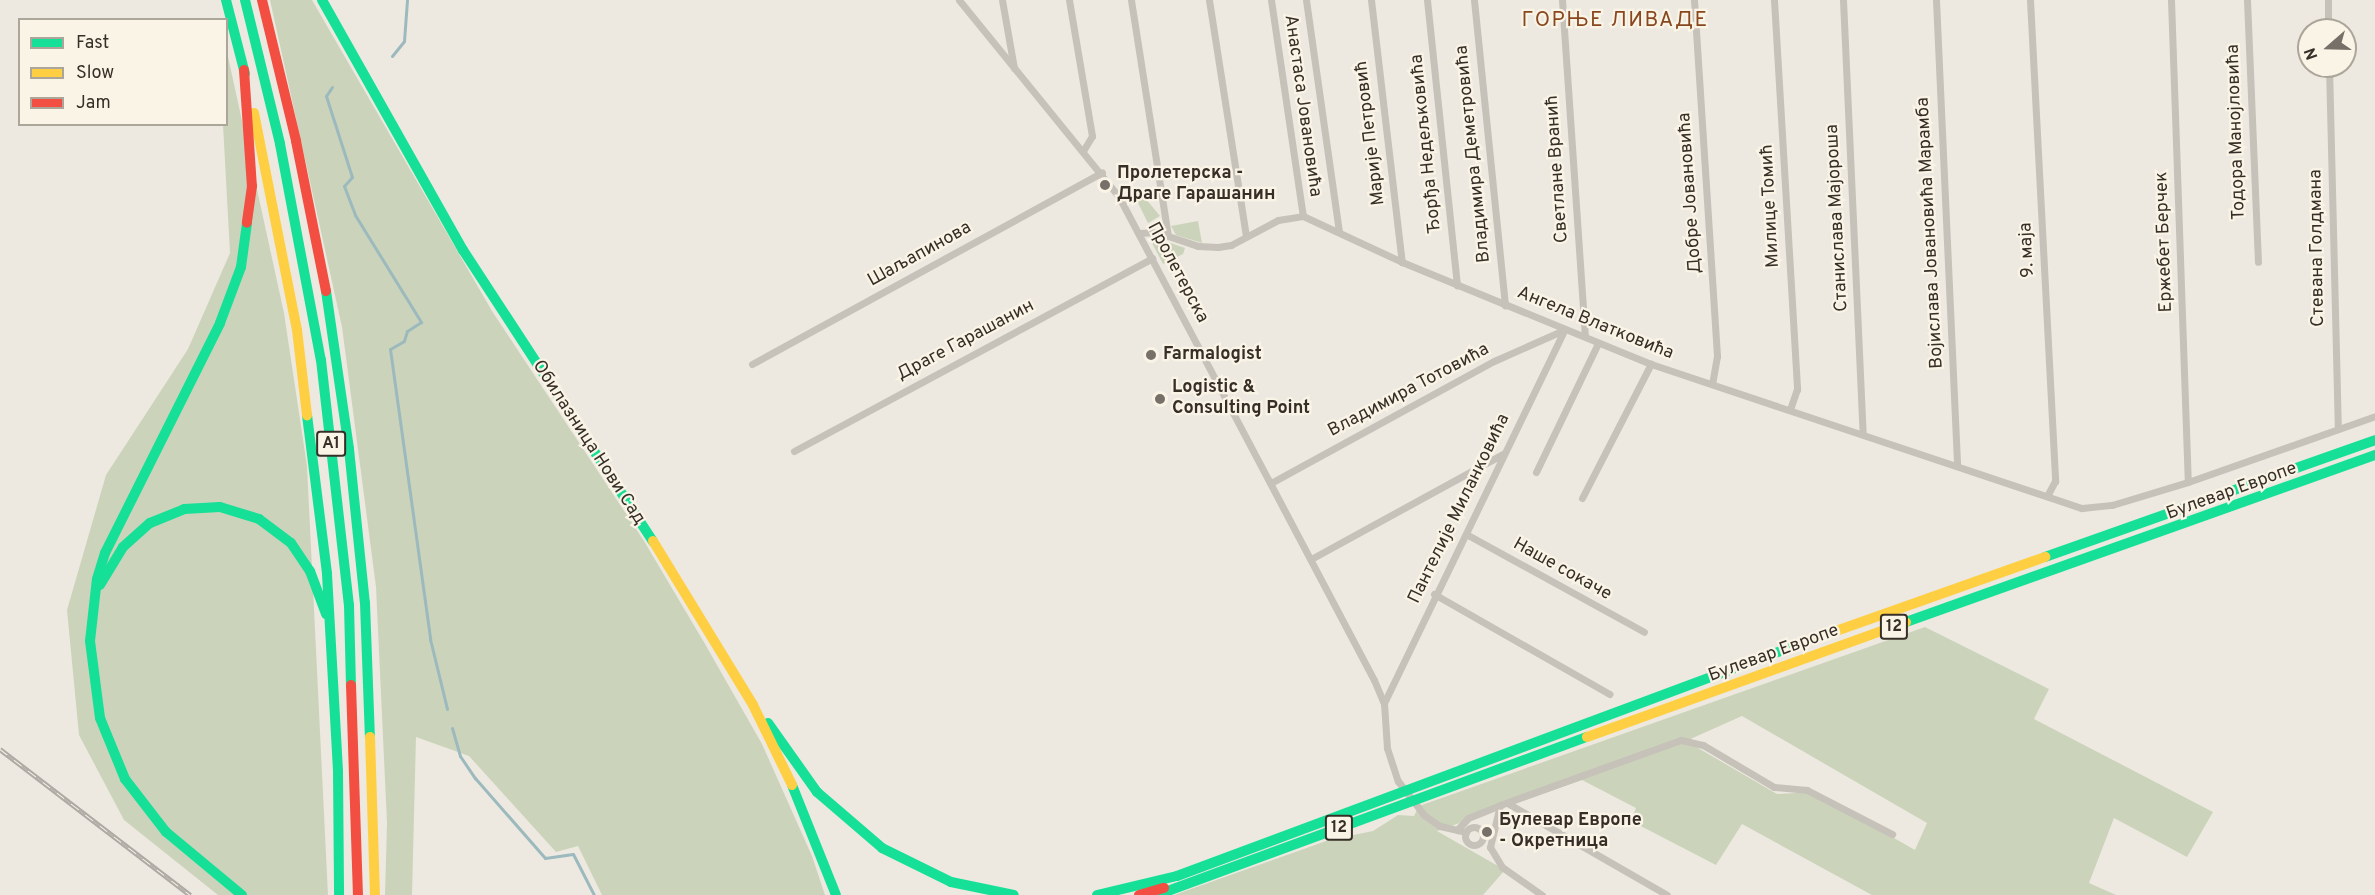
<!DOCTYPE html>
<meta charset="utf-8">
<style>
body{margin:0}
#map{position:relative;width:2375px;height:895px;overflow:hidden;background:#ede9e0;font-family:Overpass,sans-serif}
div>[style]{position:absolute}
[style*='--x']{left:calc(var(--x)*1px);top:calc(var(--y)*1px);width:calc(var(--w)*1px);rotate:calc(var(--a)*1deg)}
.green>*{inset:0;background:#cbd4ba}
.stream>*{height:3px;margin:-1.5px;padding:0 1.5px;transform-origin:1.5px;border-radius:1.5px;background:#9cbabe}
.street>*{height:7px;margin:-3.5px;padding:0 3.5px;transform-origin:3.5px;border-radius:3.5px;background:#c6c1b9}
.street>.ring{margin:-3.5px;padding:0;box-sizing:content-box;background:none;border:7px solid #c6c1b9;border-radius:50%}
.fast>*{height:10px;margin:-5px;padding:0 5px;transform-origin:5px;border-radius:5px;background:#16e098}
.slow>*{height:10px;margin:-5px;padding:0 5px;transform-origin:5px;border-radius:5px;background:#ffcf43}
.jam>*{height:10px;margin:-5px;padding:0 5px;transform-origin:5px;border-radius:5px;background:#f24e42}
.rail>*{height:5px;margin-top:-2.5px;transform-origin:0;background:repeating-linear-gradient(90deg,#faf4e7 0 9px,#aea9a3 0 18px);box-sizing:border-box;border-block:2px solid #aea9a3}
.dots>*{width:16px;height:16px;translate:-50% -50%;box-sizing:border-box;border:3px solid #faf4e7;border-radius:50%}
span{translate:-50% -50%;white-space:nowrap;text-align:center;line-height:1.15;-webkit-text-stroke:4.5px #faf4e7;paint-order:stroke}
.shield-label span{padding:2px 4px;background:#faf4e7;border:2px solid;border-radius:4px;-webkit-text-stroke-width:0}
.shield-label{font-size:16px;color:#372f27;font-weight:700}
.street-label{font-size:18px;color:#372f27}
.poi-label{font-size:18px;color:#372f27;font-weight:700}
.left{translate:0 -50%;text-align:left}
.quarter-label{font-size:21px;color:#88471e;letter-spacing:1.5px}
.legend{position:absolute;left:18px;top:18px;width:210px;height:108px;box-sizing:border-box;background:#faf4e7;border:2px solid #aca59a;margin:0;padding:8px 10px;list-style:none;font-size:18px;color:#372f27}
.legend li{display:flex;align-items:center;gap:12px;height:30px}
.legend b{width:30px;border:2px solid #aca59a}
.north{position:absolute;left:2297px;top:18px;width:60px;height:60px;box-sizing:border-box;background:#faf4e7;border:2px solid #aca59a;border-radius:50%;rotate:250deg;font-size:16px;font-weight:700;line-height:24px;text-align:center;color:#372f27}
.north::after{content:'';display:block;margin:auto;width:21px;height:27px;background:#777068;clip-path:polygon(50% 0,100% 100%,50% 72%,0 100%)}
</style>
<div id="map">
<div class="green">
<i style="clip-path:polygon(270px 0,312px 0,492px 311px,644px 541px,705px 644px,762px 744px,812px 856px,825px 895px,602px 895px,578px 846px,556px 852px,469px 756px,416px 737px,412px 895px,385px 895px,387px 823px,376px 587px,342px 327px)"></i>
<i style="clip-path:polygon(227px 52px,284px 313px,307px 466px,328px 895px,218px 895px,124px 820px,79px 735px,67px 610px,106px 475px,188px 349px,230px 253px,223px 125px,226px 124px)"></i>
<i style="clip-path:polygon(1141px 193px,1160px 216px,1148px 223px,1135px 197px)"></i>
<i style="clip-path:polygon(1198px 221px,1202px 243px,1176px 235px,1171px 226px)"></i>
<i style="clip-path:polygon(1153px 237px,1185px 248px,1183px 254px,1163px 264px,1152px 243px)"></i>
<i style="clip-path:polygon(evenodd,1925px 627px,2049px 689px,2034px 719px,2213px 812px,2187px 857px,2114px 818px,2089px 883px,2116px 895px,1872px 895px,1742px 824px,1716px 865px,1631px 821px,1636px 808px,1582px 780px,1437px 831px,1505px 870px,1483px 895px,1174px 895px,1329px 840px,1373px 831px,1398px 815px,1414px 816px,1419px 806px,1925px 627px,1742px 716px,1927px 823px,1915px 850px,1813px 792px,1777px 794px,1686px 741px,1742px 716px)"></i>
</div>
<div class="stream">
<i style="--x:392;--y:56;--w:19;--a:-51"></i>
<i style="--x:404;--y:41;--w:41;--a:-85.8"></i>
<i style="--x:332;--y:87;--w:11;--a:124"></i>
<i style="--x:326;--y:96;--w:85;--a:72.2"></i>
<i style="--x:352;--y:177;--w:12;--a:132"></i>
<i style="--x:344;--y:186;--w:31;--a:69"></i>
<i style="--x:355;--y:215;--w:126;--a:58.3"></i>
<i style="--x:421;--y:322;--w:17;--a:147"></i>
<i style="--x:407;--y:331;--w:10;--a:107"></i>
<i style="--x:404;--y:341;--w:16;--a:150"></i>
<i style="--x:390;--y:349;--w:293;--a:82.1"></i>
<i style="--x:430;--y:639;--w:72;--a:76.3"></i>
<i style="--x:452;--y:728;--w:29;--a:74"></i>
<i style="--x:460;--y:756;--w:27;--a:56"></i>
<i style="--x:475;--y:778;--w:106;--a:48.8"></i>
<i style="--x:545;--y:858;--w:28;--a:-8"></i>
<i style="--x:573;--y:854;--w:46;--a:62.9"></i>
</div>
<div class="street">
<i style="--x:959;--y:0;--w:254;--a:50.9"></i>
<i style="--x:1119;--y:197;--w:546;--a:62.17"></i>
<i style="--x:1374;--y:680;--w:25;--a:67"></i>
<i style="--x:1384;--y:703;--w:45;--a:86.2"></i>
<i style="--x:1387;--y:748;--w:35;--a:72"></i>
<i style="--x:1398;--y:781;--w:43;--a:52.6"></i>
<i style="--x:1424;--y:815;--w:19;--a:35"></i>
<i style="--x:1440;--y:826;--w:27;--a:13"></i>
<i style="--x:1002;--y:0;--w:69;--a:80"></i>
<i style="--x:1069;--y:0;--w:138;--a:80.4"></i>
<i style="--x:1092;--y:136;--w:17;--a:121"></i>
<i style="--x:1131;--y:0;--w:238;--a:81.1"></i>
<i style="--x:1209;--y:0;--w:239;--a:81.1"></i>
<i style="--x:1271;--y:0;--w:218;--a:81.6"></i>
<i style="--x:1306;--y:0;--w:233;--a:81.9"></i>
<i style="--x:1371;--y:0;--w:264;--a:83.3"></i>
<i style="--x:1427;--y:0;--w:287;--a:84"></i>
<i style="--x:1474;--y:0;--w:307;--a:84.2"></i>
<i style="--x:1562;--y:0;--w:337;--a:86.1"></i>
<i style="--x:1694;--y:0;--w:357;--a:86.3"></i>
<i style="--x:1717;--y:356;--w:27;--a:100"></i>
<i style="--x:1774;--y:0;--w:390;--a:86.6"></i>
<i style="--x:1797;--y:389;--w:21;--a:109"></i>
<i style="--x:1843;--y:0;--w:434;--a:87.4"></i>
<i style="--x:1936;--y:0;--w:464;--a:87.4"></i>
<i style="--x:2030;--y:0;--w:482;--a:87"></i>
<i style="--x:2055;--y:481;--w:17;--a:118"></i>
<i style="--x:2171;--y:0;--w:482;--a:88"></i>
<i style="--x:2247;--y:0;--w:262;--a:87.6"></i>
<i style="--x:2328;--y:0;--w:30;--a:90"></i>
<i style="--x:2329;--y:66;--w:363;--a:88.6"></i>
<i style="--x:1139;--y:233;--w:17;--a:-3"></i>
<i style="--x:1156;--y:232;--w:44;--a:18.4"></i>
<i style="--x:1198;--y:246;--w:20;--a:3"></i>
<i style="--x:1218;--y:247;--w:13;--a:-9"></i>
<i style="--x:1231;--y:245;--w:53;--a:-28"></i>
<i style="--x:1278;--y:220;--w:25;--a:-9"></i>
<i style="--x:1303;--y:216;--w:109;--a:24.9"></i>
<i style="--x:1402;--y:262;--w:269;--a:22.3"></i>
<i style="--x:1651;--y:364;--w:454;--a:18.5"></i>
<i style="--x:2082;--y:508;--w:30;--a:-6"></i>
<i style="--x:2112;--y:505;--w:79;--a:-16.8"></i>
<i style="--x:2188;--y:482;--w:198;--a:-19.4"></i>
<i style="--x:752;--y:364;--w:399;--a:-28.7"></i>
<i style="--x:794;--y:451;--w:407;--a:-28.3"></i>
<i style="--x:1536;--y:472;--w:143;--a:-64.3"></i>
<i style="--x:1271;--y:483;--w:254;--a:-28.7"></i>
<i style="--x:1494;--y:361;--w:77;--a:-23.9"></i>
<i style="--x:1582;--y:498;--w:151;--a:-62.8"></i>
<i style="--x:1466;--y:534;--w:203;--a:28.8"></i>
<i style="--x:1311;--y:559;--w:219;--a:-28.7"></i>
<i style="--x:1434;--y:594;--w:202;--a:29.7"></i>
<i style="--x:1384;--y:703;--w:414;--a:-64.2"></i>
<i style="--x:1509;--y:804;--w:182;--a:29.9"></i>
<i class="ring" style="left:1465px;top:827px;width:11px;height:11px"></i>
<i style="--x:1457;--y:830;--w:16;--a:-47"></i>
<i style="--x:1468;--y:818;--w:35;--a:-22"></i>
<i style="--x:1542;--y:895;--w:49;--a:-145"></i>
<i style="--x:1502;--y:867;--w:23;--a:-121"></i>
<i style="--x:1490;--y:847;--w:43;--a:-76.6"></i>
<i style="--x:1500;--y:805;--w:192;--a:-19.8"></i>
<i style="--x:1681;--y:740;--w:23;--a:13"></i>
<i style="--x:1703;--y:745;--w:82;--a:30.6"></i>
<i style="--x:1774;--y:787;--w:33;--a:5"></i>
<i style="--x:1807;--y:790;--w:96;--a:27.4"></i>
</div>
<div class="fast">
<i style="--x:226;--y:0;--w:76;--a:75.6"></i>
<i style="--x:245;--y:0;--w:148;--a:76.3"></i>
<i style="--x:280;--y:144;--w:220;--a:79.3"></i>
<i style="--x:321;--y:360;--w:247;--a:83.5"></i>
<i style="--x:349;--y:605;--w:80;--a:88.6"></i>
<i style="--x:322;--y:0;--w:287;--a:60.6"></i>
<i style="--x:463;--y:250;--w:348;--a:56.9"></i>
<i style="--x:326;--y:291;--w:160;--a:81.7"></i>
<i style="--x:349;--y:449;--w:155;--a:84.1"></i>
<i style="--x:365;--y:603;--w:134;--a:87.9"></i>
<i style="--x:307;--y:415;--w:160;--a:82.8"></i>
<i style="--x:327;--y:574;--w:198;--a:86.8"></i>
<i style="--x:338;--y:772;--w:123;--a:89.5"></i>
<i style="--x:2045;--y:557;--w:350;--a:-19.5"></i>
<i style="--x:100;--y:585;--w:44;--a:-58.8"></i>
<i style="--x:123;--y:547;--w:36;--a:-42"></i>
<i style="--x:150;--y:523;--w:37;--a:-22"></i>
<i style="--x:184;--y:509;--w:36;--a:-3"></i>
<i style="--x:220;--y:507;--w:41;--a:17.1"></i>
<i style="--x:259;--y:519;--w:40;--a:37"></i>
<i style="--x:291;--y:543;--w:34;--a:56"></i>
<i style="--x:310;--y:571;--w:46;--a:69.6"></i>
<i style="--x:1906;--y:622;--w:498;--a:-19.6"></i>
<i style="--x:768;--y:723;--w:85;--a:54.6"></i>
<i style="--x:817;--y:792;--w:86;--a:40.7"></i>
<i style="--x:882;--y:848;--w:77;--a:26.2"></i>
<i style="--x:951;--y:882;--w:64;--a:11.7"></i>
<i style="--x:792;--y:785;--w:118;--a:68.2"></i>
<i style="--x:242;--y:895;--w:99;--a:-140.3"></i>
<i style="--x:166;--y:832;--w:67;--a:-127.7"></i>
<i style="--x:125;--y:779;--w:66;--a:-112.3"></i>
<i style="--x:100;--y:718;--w:78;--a:-97.4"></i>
<i style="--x:90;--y:641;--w:62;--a:-83.6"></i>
<i style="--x:97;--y:579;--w:27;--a:-73"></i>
<i style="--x:105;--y:553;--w:257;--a:-63.4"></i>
<i style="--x:220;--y:323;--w:60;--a:-69.4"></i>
<i style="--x:241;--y:267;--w:44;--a:-82.2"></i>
<i style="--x:1097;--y:895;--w:82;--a:-13.4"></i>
<i style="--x:1177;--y:876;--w:670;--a:-20.44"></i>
<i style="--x:1157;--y:895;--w:458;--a:-20.2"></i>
</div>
<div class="slow">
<i style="--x:254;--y:113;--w:221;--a:78.8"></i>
<i style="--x:297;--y:330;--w:86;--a:83.3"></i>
<i style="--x:653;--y:541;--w:192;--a:58.6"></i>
<i style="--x:753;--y:705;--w:89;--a:64"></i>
<i style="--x:1805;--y:642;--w:255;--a:-19.5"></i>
<i style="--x:370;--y:737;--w:158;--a:88.2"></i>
<i style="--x:1587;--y:737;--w:339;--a:-19.8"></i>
</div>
<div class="jam">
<i style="--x:262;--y:0;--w:145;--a:76.4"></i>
<i style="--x:296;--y:141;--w:153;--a:78.7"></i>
<i style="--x:244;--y:70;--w:116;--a:86.1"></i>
<i style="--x:252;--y:186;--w:37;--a:98"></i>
<i style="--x:351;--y:685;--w:210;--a:88.1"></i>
<i style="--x:1139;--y:895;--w:26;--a:-16"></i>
</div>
<div class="rail">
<i style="--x:0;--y:749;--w:240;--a:37.5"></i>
</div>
<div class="dots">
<i style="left:1105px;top:185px;background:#777068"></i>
<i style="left:1151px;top:355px;background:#777068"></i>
<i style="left:1160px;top:399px;background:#777068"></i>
<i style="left:1487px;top:832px;background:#777068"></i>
</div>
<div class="shield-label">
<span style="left:331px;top:444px">A1</span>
<span style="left:1894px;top:627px">12</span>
<span style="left:1339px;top:828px">12</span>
</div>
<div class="street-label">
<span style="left:1302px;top:106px;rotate:82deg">Анастаса Јовановића</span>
<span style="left:2237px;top:132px;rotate:-92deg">Тодора Манојловића</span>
<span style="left:1371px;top:133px;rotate:-97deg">Марије Петровић</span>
<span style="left:1427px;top:144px;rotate:-96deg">Ђорђа Недељковића</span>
<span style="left:1474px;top:154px;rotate:-96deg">Владимира Деметровића</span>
<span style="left:1558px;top:169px;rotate:-94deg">Светлане Вранић</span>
<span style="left:1691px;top:193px;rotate:-94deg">Добре Јовановића</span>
<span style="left:1771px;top:206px;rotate:-93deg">Милице Томић</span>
<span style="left:1838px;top:218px;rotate:-93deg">Станислава Мајороша</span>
<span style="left:1931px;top:233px;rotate:-93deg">Војислава Јовановића Марамба</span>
<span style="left:2165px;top:242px;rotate:-92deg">Ержебет Берчек</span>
<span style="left:2318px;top:248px;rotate:-91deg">Стевана Голдмана</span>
<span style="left:2028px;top:250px;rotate:-93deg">9. маја</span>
<span style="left:920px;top:255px;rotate:-29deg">Шаљапинова</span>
<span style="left:1177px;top:273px;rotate:62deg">Пролетерска</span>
<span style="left:1595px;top:324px;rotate:22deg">Ангела Влатковића</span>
<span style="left:966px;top:341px;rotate:-28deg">Драге Гарашанин</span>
<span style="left:1409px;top:391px;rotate:-28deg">Владимира Тотовића</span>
<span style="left:588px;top:443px;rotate:57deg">Обилазница Нови Сад</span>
<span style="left:2232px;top:492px;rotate:-20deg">Булевар Европе</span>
<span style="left:1460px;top:509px;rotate:-64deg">Пантелије Миланковића</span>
<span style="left:1562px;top:570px;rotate:29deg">Наше сокаче</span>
<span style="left:1774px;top:654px;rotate:-20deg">Булевар Европе</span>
</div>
<div class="poi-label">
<span class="left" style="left:1117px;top:185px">Пролетерска -<br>Драге Гарашанин</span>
<span class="left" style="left:1163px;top:355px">Farmalogist</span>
<span class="left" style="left:1172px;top:399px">Logistic &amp;<br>Consulting Point</span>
<span class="left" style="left:1499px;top:832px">Булевар Европе<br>- Окретница</span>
</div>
<div class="quarter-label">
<span style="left:1615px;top:21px">ГОРЊЕ ЛИВАДЕ</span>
</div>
<ul class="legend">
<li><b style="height:8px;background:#16e098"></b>Fast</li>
<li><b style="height:8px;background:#ffcf43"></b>Slow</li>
<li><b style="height:8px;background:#f24e42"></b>Jam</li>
</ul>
<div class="north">N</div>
</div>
